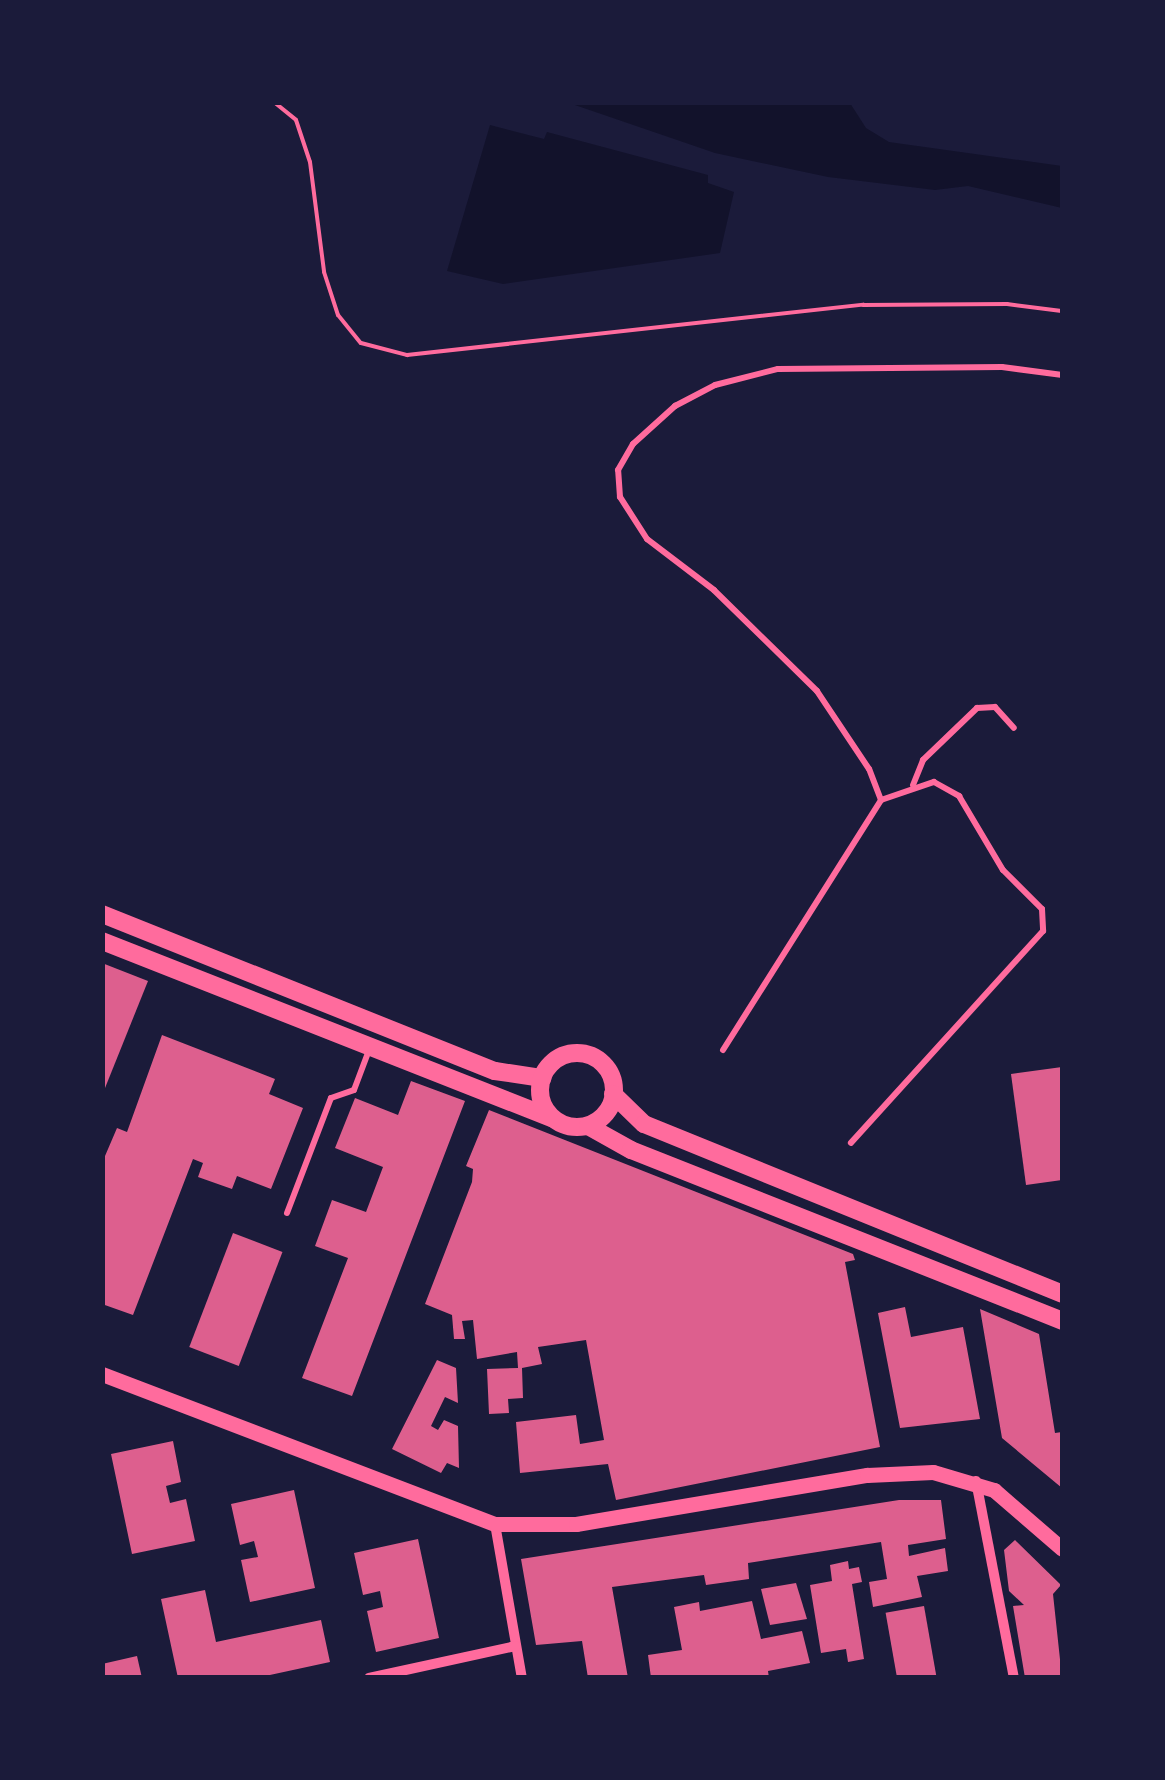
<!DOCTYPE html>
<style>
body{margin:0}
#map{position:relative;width:1165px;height:1780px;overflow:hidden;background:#1b1b3a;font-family:Roboto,sans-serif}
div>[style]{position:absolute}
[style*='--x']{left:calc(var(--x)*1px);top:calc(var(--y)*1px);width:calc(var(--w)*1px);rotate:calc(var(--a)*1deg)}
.water>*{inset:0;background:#12122b}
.building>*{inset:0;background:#dd5f8e;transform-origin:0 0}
.path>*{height:4px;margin:-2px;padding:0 2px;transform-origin:2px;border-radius:2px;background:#ff6b9d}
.service>*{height:6px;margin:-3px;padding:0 3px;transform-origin:3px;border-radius:3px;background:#ff6b9d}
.minor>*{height:10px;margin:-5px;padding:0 5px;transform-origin:5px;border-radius:5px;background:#ff6b9d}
.tertiary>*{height:15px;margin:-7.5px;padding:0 7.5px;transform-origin:7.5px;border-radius:7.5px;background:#ff6b9d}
.secondary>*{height:18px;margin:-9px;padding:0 9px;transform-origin:9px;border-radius:9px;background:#ff6b9d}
.secondary>.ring{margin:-9px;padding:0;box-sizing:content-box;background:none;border:18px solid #ff6b9d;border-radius:50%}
span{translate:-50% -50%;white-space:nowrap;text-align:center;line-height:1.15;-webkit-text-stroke:10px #1b1b3a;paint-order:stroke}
.frame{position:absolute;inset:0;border:105px solid #1b1b3a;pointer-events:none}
</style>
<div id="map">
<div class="water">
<i style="clip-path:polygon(569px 103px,850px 103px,866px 128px,889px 142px,1062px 166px,1062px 208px,968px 186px,935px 190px,828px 177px,715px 153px)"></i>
<i style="clip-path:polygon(490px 125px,544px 139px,547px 132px,708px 175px,708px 183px,734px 192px,720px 253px,503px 284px,447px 271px)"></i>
</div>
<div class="building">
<i style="clip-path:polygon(102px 963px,148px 981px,103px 1093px,102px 1093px)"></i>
<i style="clip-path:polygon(162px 1035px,275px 1079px,269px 1094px,303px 1108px,271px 1189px,237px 1176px,232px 1189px,198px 1177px,203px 1163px,193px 1159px,133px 1315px,102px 1304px,102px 1163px,117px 1128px,127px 1132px)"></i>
<i style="clip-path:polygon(1062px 1067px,1062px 1180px,1026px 1185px,1011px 1074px)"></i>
<i style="clip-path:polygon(411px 1081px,465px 1101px,352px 1396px,302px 1378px,348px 1258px,315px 1246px,332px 1200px,366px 1212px,383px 1167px,335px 1148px,355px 1098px,398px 1115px)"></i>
<i style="clip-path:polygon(489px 1110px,853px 1254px,855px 1260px,845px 1262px,880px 1447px,616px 1500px,608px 1464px,520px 1473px,516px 1422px,576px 1415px,580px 1444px,604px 1440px,586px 1340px,538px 1347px,542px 1364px,522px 1368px,523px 1398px,508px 1399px,509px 1413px,489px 1414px,487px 1369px,518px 1368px,517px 1352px,477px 1359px,473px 1320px,462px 1321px,465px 1339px,454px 1339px,452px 1315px,425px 1304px,472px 1182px,473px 1169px,466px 1166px)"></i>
<i style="left:233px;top:1233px;width:53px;height:122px;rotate:21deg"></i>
<i style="clip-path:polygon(905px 1307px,911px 1337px,963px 1327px,980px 1419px,900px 1428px,878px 1313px)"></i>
<i style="clip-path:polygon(980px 1309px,1039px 1334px,1055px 1433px,1062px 1432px,1062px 1488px,1002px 1438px)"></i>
<i style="clip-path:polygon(437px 1360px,456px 1368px,458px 1403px,445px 1397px,431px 1426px,438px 1430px,444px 1420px,458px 1426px,459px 1468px,447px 1463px,441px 1473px,392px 1449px)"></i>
<i style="clip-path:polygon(173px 1441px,181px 1482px,166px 1486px,170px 1503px,186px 1499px,195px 1541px,132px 1554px,111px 1454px)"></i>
<i style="clip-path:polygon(294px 1490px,315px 1588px,250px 1602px,241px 1560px,258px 1557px,254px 1541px,240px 1545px,231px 1504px)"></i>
<i style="clip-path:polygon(899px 1500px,941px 1500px,946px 1539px,908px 1545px,909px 1556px,945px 1548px,948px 1571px,917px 1576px,922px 1597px,873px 1607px,869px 1582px,887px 1579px,881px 1542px,748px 1563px,749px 1579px,706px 1585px,704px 1575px,612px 1587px,628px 1678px,588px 1678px,582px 1641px,536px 1645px,521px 1559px)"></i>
<i style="clip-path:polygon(418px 1539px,439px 1638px,376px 1652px,367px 1611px,383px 1607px,380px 1591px,363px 1595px,354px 1553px)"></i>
<i style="clip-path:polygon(1015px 1540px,1061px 1585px,1053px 1594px,1062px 1678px,1025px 1678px,1013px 1606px,1024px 1605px,1009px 1591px,1004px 1550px)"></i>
<i style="clip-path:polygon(848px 1561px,849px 1569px,859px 1567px,862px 1582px,852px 1584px,864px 1659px,848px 1662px,846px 1649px,821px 1653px,810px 1585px,832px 1581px,830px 1565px)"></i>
<i style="clip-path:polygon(796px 1583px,807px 1619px,770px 1625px,761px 1589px)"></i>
<i style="clip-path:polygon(205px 1590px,216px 1642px,321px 1620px,330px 1662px,256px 1678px,178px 1678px,161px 1599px)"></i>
<i style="clip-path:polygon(752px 1601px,761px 1639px,802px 1631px,810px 1663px,768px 1671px,769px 1678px,651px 1678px,648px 1655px,682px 1650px,674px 1607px,699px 1602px,700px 1611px)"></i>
<i style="left:924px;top:1606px;width:73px;height:39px;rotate:80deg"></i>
<i style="clip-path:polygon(137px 1656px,142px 1678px,102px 1678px,102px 1664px)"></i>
</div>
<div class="path">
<i style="--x:274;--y:102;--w:28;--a:39"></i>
<i style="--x:296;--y:120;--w:44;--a:71.6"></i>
<i style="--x:310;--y:162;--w:111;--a:82.7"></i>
<i style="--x:324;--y:272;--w:45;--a:72"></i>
<i style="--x:338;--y:315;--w:36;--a:51"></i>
<i style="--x:361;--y:343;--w:48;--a:14.6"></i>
<i style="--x:407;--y:355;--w:459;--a:-6.3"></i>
<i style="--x:863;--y:305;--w:144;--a:-0.4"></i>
<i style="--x:1007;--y:304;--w:55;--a:7.3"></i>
</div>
<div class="service">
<i style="--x:913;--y:785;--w:27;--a:-68"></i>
<i style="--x:923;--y:760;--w:75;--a:-43.9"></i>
<i style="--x:977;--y:708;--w:18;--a:-3"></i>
<i style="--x:995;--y:707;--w:28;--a:48"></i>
<i style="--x:881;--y:800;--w:33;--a:-111"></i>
<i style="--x:869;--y:769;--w:94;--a:-123.7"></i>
<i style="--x:817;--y:691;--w:144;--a:-135.6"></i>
<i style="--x:714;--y:590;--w:84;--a:-142.7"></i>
<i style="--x:647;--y:539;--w:50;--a:-122.7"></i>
<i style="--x:620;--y:497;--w:27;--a:-94"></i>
<i style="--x:618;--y:470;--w:30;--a:-60"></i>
<i style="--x:633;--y:444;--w:57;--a:-42.1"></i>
<i style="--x:675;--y:406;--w:45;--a:-27.7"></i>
<i style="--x:715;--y:385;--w:65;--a:-14.3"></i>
<i style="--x:778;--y:369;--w:224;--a:-0.5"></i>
<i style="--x:1002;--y:367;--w:61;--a:7.6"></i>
<i style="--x:723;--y:1050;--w:296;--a:-57.7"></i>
<i style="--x:881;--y:800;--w:56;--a:-18.8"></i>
<i style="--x:934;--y:782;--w:29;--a:29"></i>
<i style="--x:959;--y:796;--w:86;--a:59.3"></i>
<i style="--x:1003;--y:870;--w:55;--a:45"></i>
<i style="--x:1042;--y:909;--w:22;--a:87"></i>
<i style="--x:1043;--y:931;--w:286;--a:132.2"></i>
<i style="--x:287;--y:1213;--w:123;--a:-69.1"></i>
<i style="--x:331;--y:1098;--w:24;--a:-19"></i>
<i style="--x:354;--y:1090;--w:43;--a:-69.4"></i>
</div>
<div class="minor">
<i style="--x:976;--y:1481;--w:201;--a:79.1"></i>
<i style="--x:495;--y:1524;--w:156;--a:80.1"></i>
<i style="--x:369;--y:1678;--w:150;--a:-12.3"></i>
</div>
<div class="tertiary">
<i style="--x:102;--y:1374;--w:421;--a:20.9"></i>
<i style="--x:495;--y:1524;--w:81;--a:0"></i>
<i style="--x:576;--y:1524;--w:295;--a:-9.6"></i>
<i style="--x:867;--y:1475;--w:66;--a:-2.6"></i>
<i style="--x:933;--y:1472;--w:64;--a:16.4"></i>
<i style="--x:994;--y:1490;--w:90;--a:40.9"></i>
</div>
<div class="secondary">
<i style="--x:102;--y:914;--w:423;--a:21.8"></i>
<i style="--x:495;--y:1071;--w:48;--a:8.5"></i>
<i style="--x:102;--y:941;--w:484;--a:21.5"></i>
<i class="ring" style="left:540px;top:1053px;width:56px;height:56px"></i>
<i style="--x:613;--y:1094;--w:43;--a:44.1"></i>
<i style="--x:644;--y:1124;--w:451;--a:22.1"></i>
<i style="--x:588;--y:1126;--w:49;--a:29.2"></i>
<i style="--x:631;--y:1150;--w:464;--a:21.6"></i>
</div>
<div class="frame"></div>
</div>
